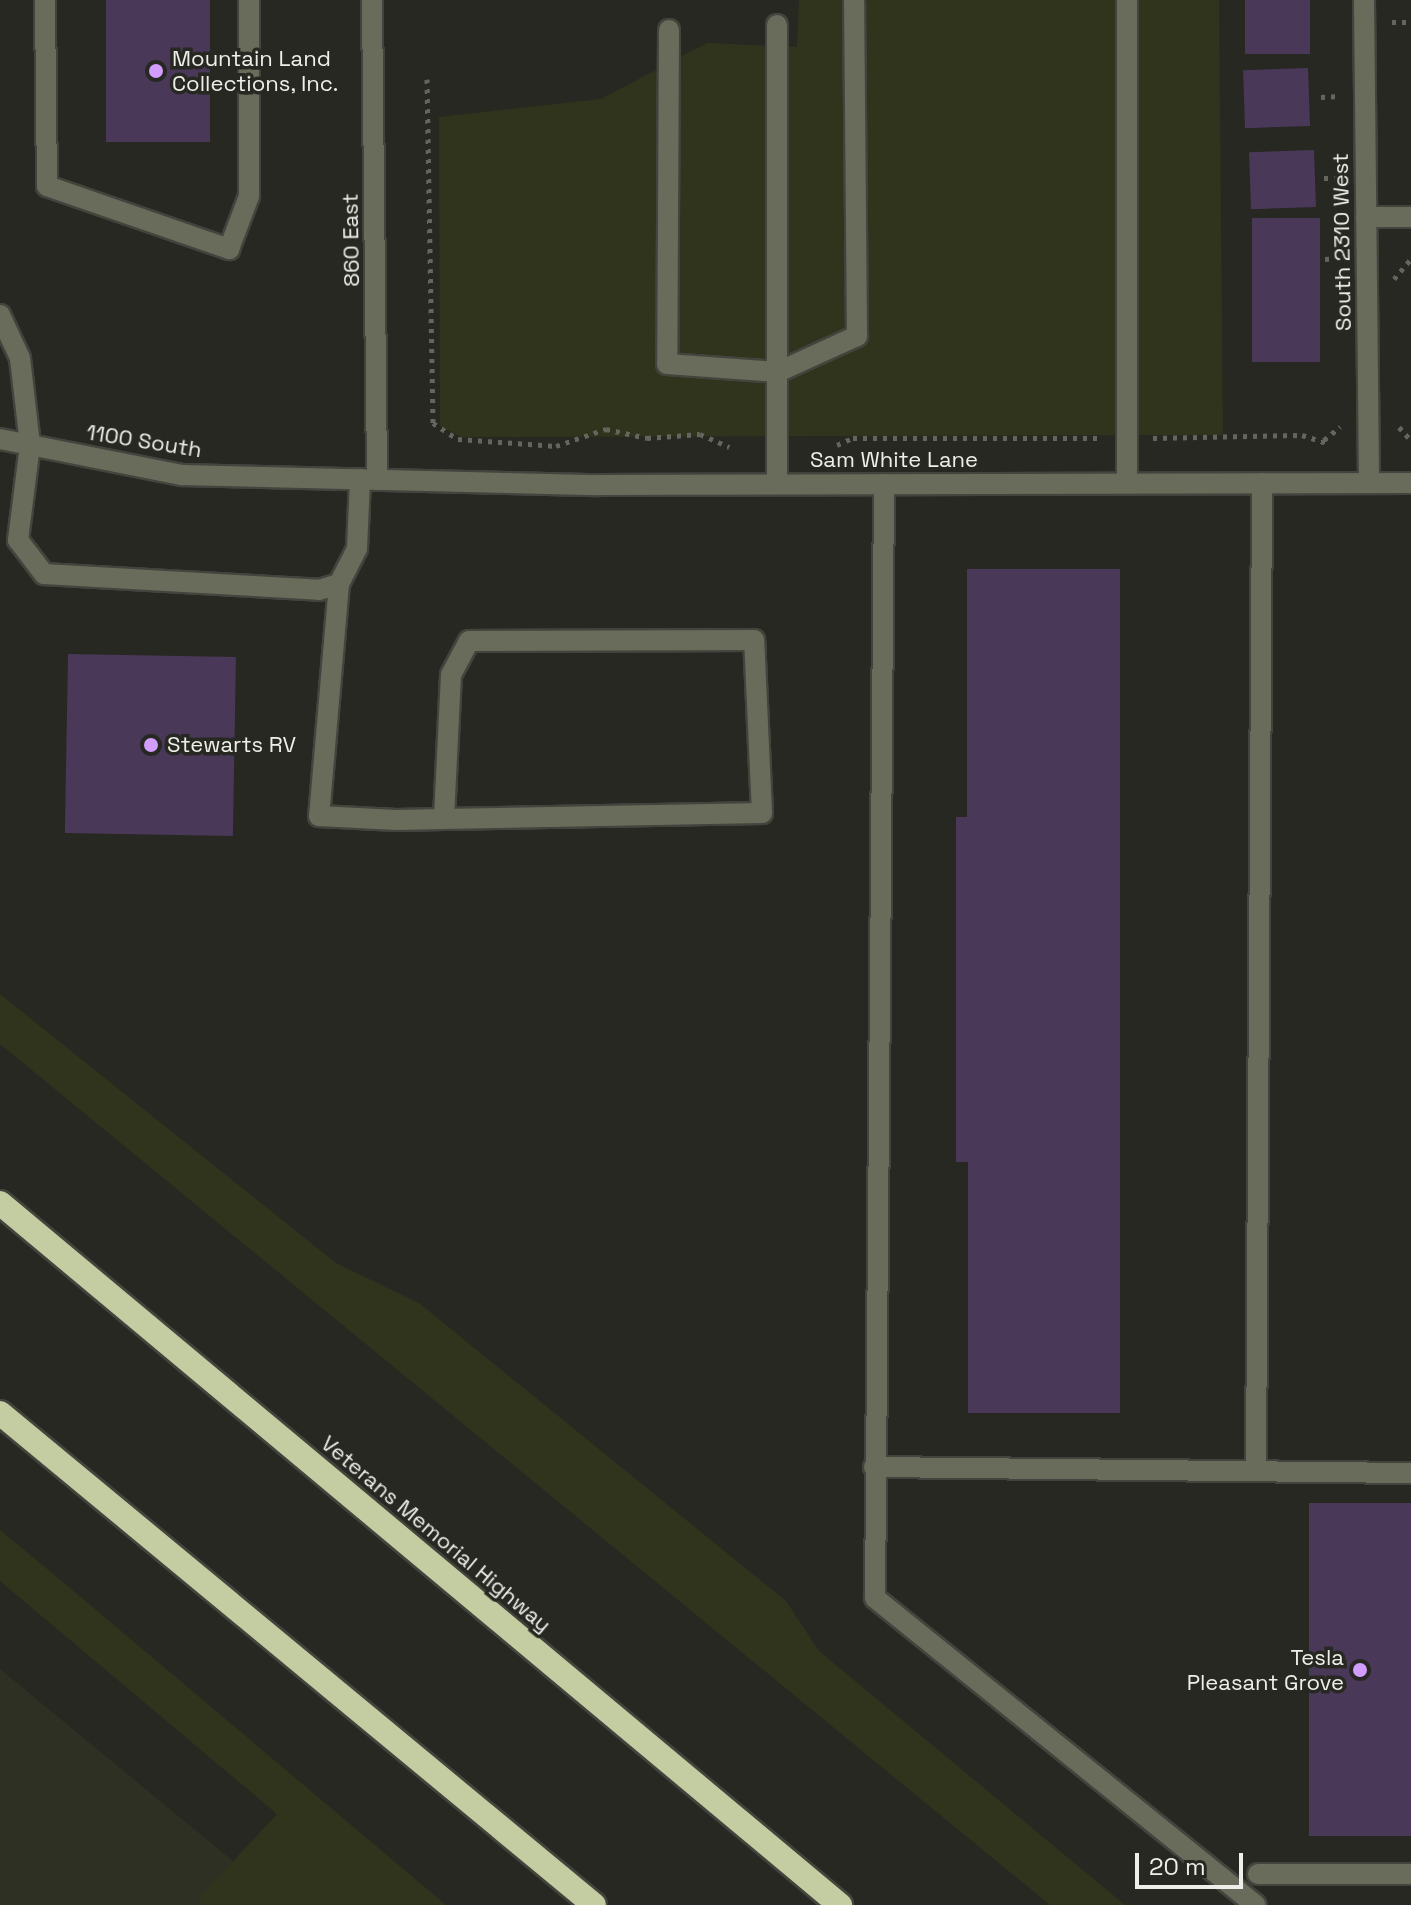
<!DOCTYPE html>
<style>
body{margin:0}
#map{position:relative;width:1411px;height:1905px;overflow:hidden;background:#272821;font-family:"Space Grotesk",sans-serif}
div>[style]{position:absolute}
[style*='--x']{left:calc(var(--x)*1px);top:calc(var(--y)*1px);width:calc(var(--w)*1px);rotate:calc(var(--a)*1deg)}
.built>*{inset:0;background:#2e3023}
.green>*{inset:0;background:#30341c}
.building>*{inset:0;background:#4a3859;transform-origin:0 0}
.path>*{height:5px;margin-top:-2.5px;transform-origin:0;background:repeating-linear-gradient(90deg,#64655e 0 4px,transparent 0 10px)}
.roads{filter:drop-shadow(2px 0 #43443d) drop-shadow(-2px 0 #43443d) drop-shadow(0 2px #43443d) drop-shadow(0 -2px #43443d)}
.minor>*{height:20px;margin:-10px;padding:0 10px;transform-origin:10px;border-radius:10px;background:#696c5b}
.highway>*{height:24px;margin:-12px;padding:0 12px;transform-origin:12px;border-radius:12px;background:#c4cda1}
.dots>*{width:22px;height:22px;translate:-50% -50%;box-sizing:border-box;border:4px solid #272821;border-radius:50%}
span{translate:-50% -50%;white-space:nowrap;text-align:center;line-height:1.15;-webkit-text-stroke:7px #272821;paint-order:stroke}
.poi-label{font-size:22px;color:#eeefea}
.left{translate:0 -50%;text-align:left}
.right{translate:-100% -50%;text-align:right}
.street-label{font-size:22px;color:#eeefea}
.scale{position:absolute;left:1135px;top:1853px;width:108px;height:36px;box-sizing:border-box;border:4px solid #eeefea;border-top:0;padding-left:10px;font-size:24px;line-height:28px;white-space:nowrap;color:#eeefea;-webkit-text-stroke:6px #272821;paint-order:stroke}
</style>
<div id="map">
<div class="built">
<i style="clip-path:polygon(0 1669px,268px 1890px,268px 1905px,0 1905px)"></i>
</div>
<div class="green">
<i style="clip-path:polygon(799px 0,1219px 0,1223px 435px,462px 437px,440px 426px,439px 117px,601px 99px,707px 43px,797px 47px)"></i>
<i style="clip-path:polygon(0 994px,336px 1263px,419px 1303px,786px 1601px,819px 1651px,1125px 1905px,1050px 1905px,0 1044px)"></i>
<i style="clip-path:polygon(0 1530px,51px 1572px,446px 1905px,202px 1905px,198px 1899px,277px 1814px,0 1581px)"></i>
</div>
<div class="building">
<i style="left:106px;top:0;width:104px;height:142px"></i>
<i style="left:1245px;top:0;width:65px;height:54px"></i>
<i style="left:1308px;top:68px;width:58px;height:65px;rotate:88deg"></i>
<i style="left:1314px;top:150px;width:57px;height:65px;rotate:88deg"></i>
<i style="left:1252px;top:218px;width:68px;height:144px"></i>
<i style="clip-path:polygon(967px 569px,1120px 569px,1120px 1413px,968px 1413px,968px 1162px,956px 1162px,956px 817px,967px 817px)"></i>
<i style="left:68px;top:654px;width:168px;height:179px;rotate:1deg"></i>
<i style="left:1309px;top:1503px;width:102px;height:333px"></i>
</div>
<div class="path">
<i style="--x:1392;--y:22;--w:15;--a:0"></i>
<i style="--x:427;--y:79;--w:344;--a:89"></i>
<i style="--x:433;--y:423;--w:30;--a:33"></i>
<i style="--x:458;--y:439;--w:98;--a:4.1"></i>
<i style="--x:556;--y:446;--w:53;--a:-18.8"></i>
<i style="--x:606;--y:429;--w:42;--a:12.4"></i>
<i style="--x:647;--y:438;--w:53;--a:-4.3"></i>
<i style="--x:700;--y:434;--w:32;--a:24"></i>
<i style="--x:1321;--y:97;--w:19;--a:-3"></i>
<i style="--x:1324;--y:178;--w:15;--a:0"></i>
<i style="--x:1325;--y:259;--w:15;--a:-4"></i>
<i style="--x:1394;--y:279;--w:26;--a:-50"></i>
<i style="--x:1399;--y:427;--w:15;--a:48"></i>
<i style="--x:1153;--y:438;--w:149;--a:-1.2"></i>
<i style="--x:1302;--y:435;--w:25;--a:18"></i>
<i style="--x:1324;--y:440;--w:21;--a:-39"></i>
<i style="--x:837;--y:445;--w:17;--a:-24"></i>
<i style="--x:853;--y:438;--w:246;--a:0"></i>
</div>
<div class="roads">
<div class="minor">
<i style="--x:45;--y:0;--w:186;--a:89.4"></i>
<i style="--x:47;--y:186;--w:193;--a:19.1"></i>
<i style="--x:229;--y:249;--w:57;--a:-69.3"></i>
<i style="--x:249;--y:196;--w:196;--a:-90"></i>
<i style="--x:372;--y:0;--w:480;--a:89.4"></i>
<i style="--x:1127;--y:0;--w:482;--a:90"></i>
<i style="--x:1364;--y:0;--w:483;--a:89.4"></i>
<i style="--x:669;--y:30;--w:334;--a:90.3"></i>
<i style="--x:667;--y:364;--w:111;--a:4.1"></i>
<i style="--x:778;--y:372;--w:87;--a:-24.5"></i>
<i style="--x:857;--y:336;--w:336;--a:-90.5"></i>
<i style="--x:1366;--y:217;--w:45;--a:0"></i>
<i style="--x:0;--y:315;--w:47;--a:65.1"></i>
<i style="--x:20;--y:358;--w:88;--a:83.4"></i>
<i style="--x:30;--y:445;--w:96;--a:97.2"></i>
<i style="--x:18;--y:540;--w:43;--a:52.6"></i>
<i style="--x:44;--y:574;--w:275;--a:3.3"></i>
<i style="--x:319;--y:590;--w:21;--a:-17"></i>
<i style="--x:339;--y:584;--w:39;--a:-63"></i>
<i style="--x:357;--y:549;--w:70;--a:-87.5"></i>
<i style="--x:0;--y:439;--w:186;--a:11.2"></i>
<i style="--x:182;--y:475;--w:416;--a:1.4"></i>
<i style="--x:598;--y:485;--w:813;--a:-0.14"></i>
<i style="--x:777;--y:484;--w:459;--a:-90"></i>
<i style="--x:884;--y:484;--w:1114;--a:90.46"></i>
<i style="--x:875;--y:1598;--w:489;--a:38.9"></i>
<i style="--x:339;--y:584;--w:233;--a:94.9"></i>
<i style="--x:319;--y:816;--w:77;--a:3"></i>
<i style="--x:396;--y:820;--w:48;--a:-1.2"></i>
<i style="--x:444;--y:819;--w:318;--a:-1.1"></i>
<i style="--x:762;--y:813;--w:173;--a:-92.6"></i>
<i style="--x:754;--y:640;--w:285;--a:179.8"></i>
<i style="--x:469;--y:641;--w:38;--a:118"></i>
<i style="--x:451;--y:675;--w:144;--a:92.8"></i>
<i style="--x:874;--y:1467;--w:537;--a:0.64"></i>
<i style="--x:1256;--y:1471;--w:988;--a:-89.65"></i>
<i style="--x:1258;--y:1874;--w:153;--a:0"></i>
</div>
<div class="highway">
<i style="--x:0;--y:1203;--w:1095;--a:39.89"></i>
<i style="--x:0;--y:1413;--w:771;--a:39.63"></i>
</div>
</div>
<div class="dots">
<i style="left:156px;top:71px;background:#d29dfd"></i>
<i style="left:151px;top:745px;background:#d29dfd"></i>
<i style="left:1360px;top:1670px;background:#d29dfd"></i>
</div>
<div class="poi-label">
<span class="left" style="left:172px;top:71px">Mountain Land<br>Collections, Inc.</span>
<span class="left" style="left:167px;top:745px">Stewarts RV</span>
<span class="right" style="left:1344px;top:1670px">Tesla<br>Pleasant Grove</span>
</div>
<div class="street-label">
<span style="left:351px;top:240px;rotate:-91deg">860 East</span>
<span style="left:1342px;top:242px;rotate:-91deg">South 2310 West</span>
<span style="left:144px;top:441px;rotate:9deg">1100 South</span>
<span style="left:894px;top:460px">Sam White Lane</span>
<span style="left:436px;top:1534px;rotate:40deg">Veterans Memorial Highway</span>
</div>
<div class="scale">20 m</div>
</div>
